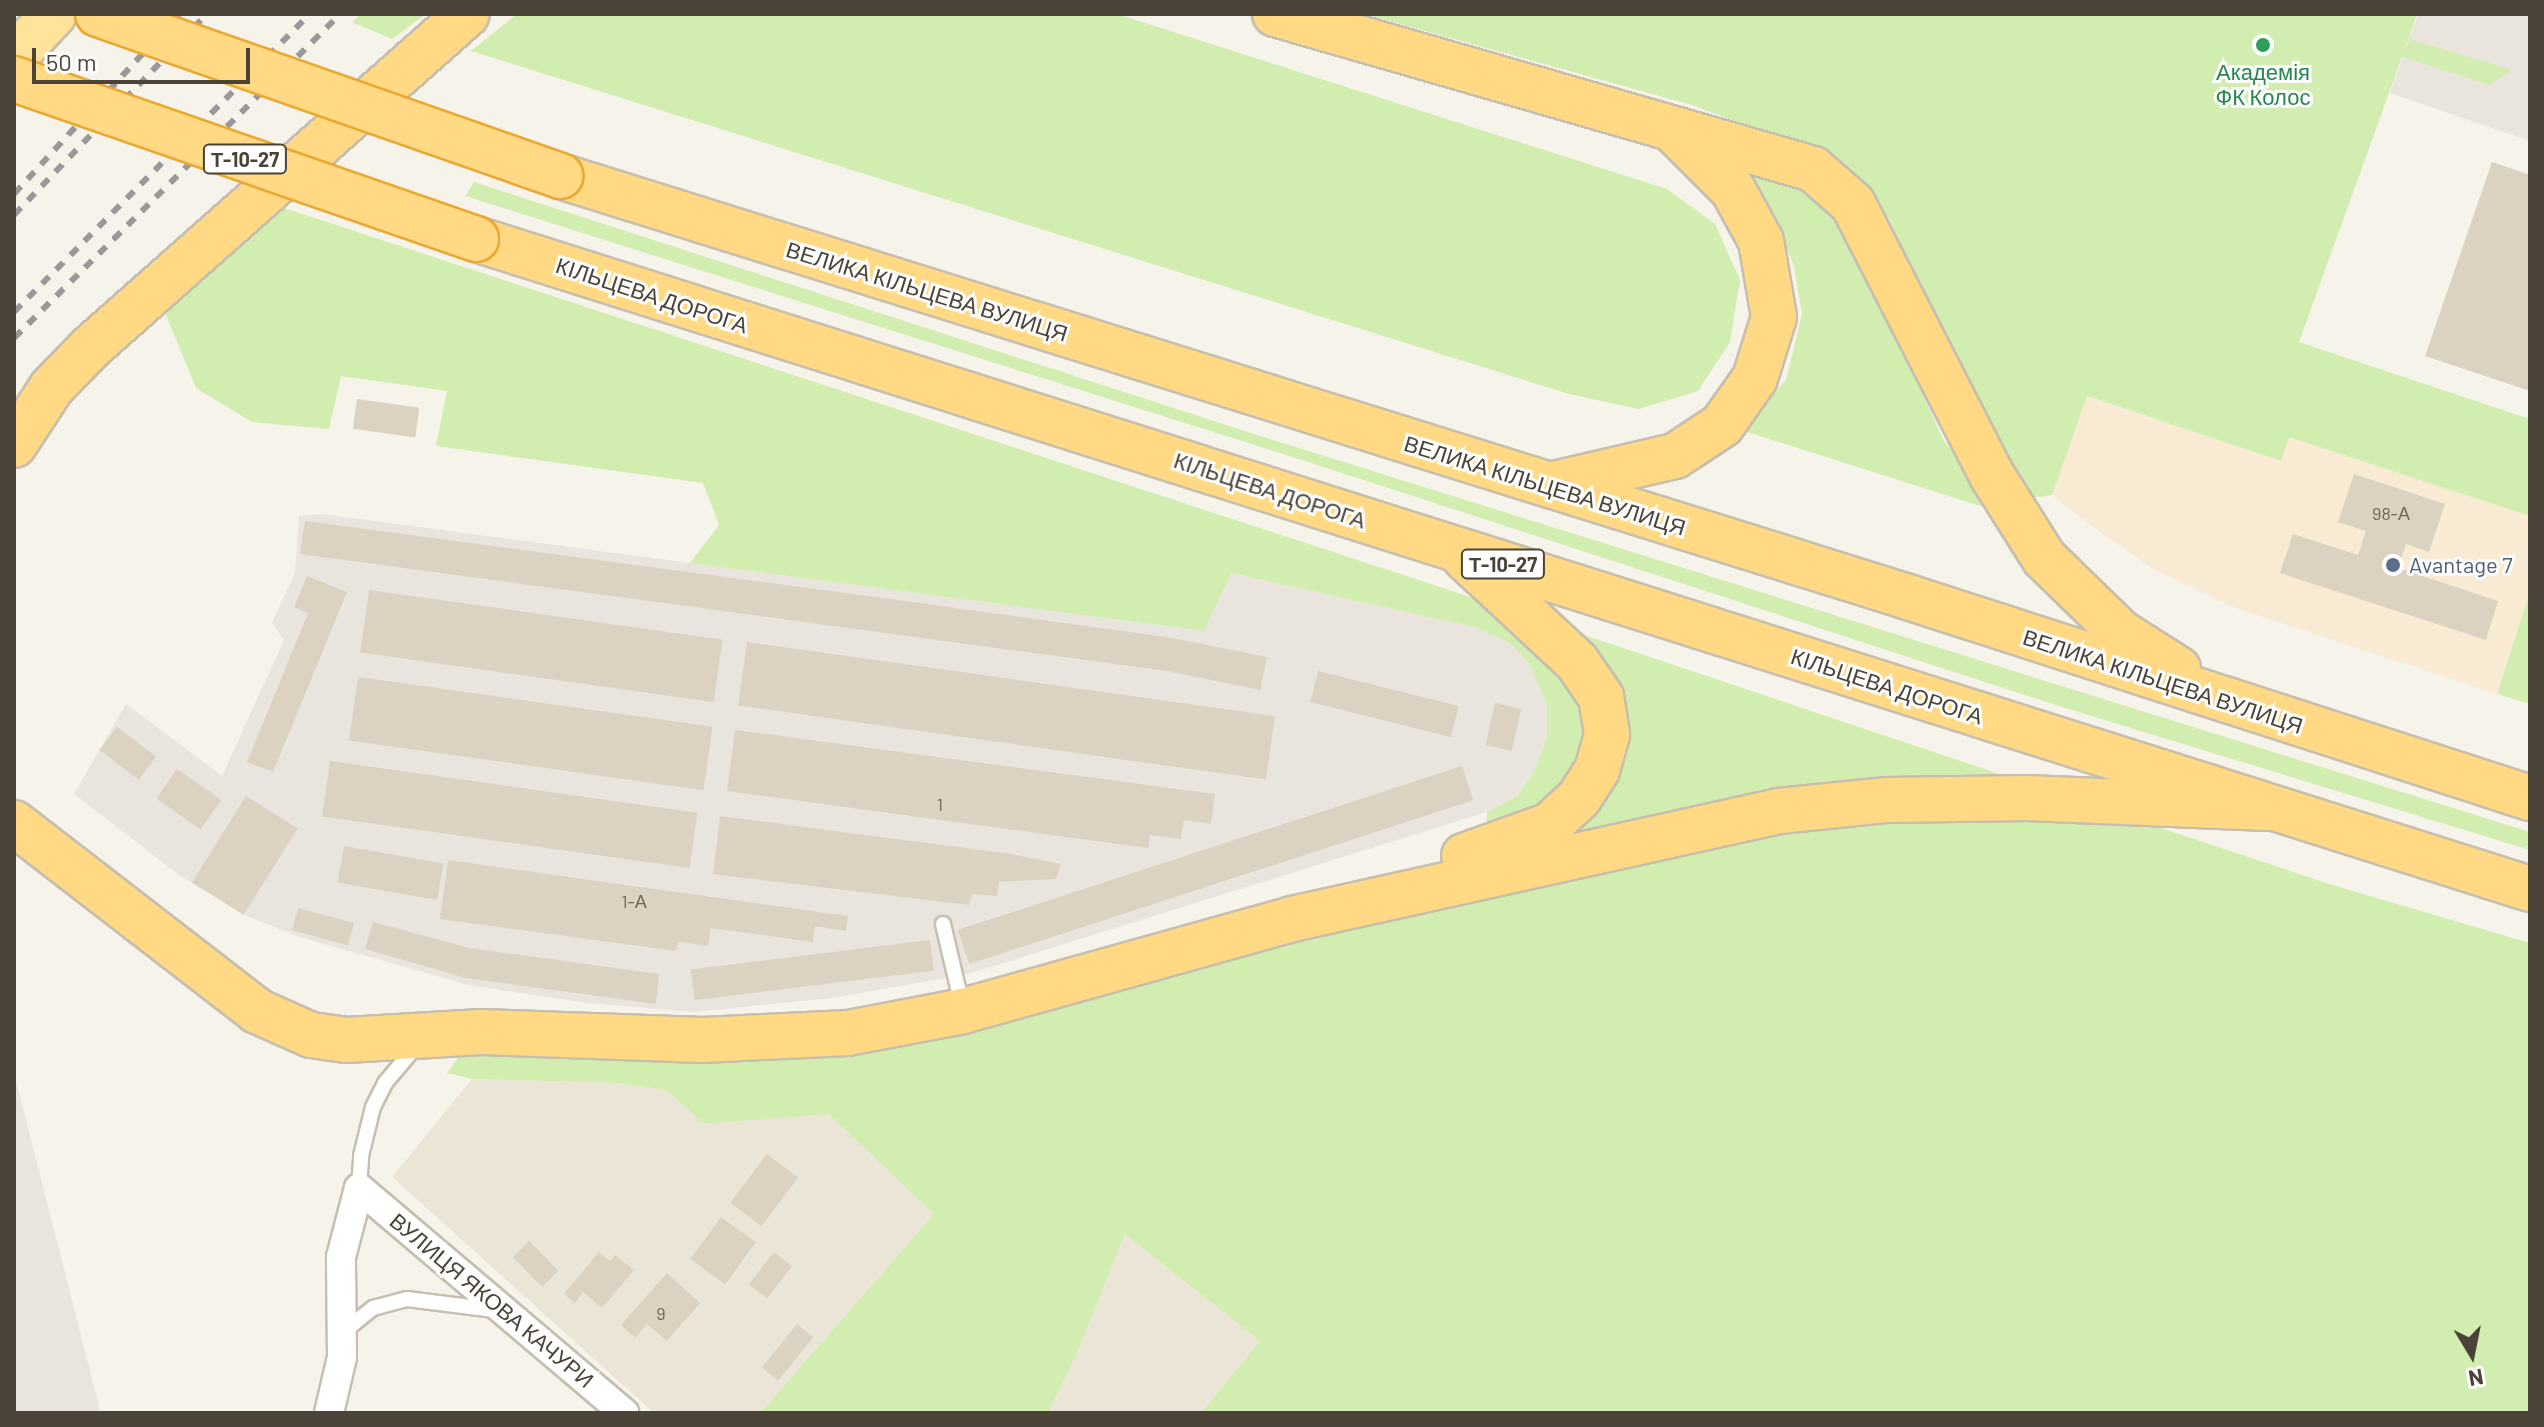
<!DOCTYPE html>
<meta charset="utf-8">
<style>
body{margin:0}
#map{position:relative;width:2544px;height:1427px;overflow:hidden;background:#f6f3ea;font-family:Barlow,sans-serif}
div>[style]{position:absolute}
[style*='--x']{left:calc(var(--x)*1px);top:calc(var(--y)*1px);width:calc(var(--w)*1px);rotate:calc(var(--a)*1deg)}
.residential>*{inset:0;background:#ebe5d8}
.commercial>*{inset:0;background:#f9ead4}
.industrial>*{inset:0;background:#e9e4de}
.green>*{inset:0;background:#d2edb0}
.building>*{inset:0;background:#dcd2c1;transform-origin:0 0}
.roads{filter:drop-shadow(2px 0 #c6beae) drop-shadow(-2px 0 #c6beae) drop-shadow(0 2px #c6beae) drop-shadow(0 -2px #c6beae)}
.service>*{height:14px;margin:-7px;padding:0 7px;transform-origin:7px;border-radius:7px;background:#fff}
.minor>*{height:28px;margin:-14px;padding:0 14px;transform-origin:14px;border-radius:14px;background:#fff}
.primary>*{height:44px;margin:-22px;padding:0 22px;transform-origin:22px;border-radius:22px;background:#ffe39a}
.trunk>*{height:44px;margin:-22px;padding:0 22px;transform-origin:22px;border-radius:22px;background:#ffd983}
.rail>*{height:6px;margin-top:-3px;transform-origin:0;background:repeating-linear-gradient(90deg,#999 0 10px,transparent 0 20px)}
.bridges{filter:drop-shadow(2px 0 #eba72f) drop-shadow(-2px 0 #eba72f) drop-shadow(0 2px #eba72f) drop-shadow(0 -2px #eba72f)}
.trunk-bridge>*{height:44px;margin:-22px;padding:0 22px;transform-origin:22px;border-radius:22px;background:#ffd983}
.dots>*{width:22px;height:22px;translate:-50% -50%;box-sizing:border-box;border:4px solid #fff;border-radius:50%}
span{translate:-50% -50%;white-space:nowrap;text-align:center;line-height:1.15;-webkit-text-stroke:6px #fff;paint-order:stroke}
.number-label{font-size:18px;color:#6f675a}
.number-label span{-webkit-text-stroke-width:0}
.shield-label span{padding:2px 6px;background:#fff;border:2px solid;border-radius:6px;-webkit-text-stroke-width:0}
.shield-label{font-size:20px;color:#4b4337;font-weight:700}
.leisure-label{font-size:22px;color:#27864d}
.street-label{font-size:22px;color:#4b4337}
.service-label{font-size:22px;color:#4e5e75}
.left{translate:0 -50%;text-align:left}
.frame{position:absolute;inset:0;border:16px solid #4b4337;pointer-events:none}
.north{position:absolute;left:2432px;top:1315px;width:80px;height:80px;-webkit-text-stroke:6px #fff;paint-order:stroke;rotate:170deg;font-size:22px;font-weight:700;line-height:32px;text-align:center;color:#4b4337}
.north::after{content:'';display:block;margin:auto;width:28px;height:36px;background:#4b4337;clip-path:polygon(50% 0,100% 100%,50% 72%,0 100%)}
.scale{position:absolute;left:32px;top:48px;width:218px;height:36px;box-sizing:border-box;border:4px solid #4b4337;border-top:0;padding-left:10px;font-size:24px;line-height:28px;white-space:nowrap;color:#4b4337;-webkit-text-stroke:6px #fff;paint-order:stroke}
</style>
<div id="map">
<div class="residential">
<i style="clip-path:polygon(472px 1079px,617px 1083px,666px 1090px,704px 1124px,829px 1113px,934px 1214px,760px 1413px,654px 1413px,392px 1177px)"></i>
<i style="clip-path:polygon(1125px 1234px,1260px 1341px,1201px 1413px,1048px 1413px,1078px 1351px)"></i>
</div>
<div class="commercial">
<i style="clip-path:polygon(2086px 396px,2280px 461px,2289px 437px,2530px 516px,2530px 592px,2497px 694px,2233px 607px,2152px 568px,2086px 522px,2052px 495px)"></i>
</div>
<div class="industrial">
<i style="clip-path:polygon(2418px 14px,2530px 14px,2530px 141px,2390px 93px)"></i>
<i style="clip-path:polygon(322px 514px,1203px 631px,1230px 573px,1478px 628px,1510px 643px,1531px 666px,1547px 706px,1547px 738px,1534px 771px,1516px 796px,1487px 812px,968px 974px,832px 998px,693px 1012px,588px 1003px,469px 985px,300px 937px,244px 915px,178px 874px,74px 794px,126px 704px,222px 776px,284px 640px,272px 623px,295px 573px,299px 516px)"></i>
<i style="clip-path:polygon(14px 1073px,100px 1410px,88px 1413px,14px 1413px)"></i>
</div>
<div class="green">
<i style="clip-path:polygon(361px 14px,426px 14px,392px 39px,352px 22px)"></i>
<i style="clip-path:polygon(517px 14px,1117px 14px,1667px 189px,1715px 224px,1740px 280px,1730px 342px,1698px 391px,1639px 409px,1569px 394px,471px 51px)"></i>
<i style="clip-path:polygon(1364px 14px,2417px 14px,2405px 50px,2410px 39px,2512px 70px,2490px 85px,2402px 57px,2299px 342px,2530px 419px,2530px 516px,2289px 437px,2281px 461px,2087px 396px,2052px 495px,2030px 498px,1987px 426px,1889px 219px,1828px 156px,1692px 105px)"></i>
<i style="clip-path:polygon(1743px 174px,1812px 194px,1853px 242px,1944px 441px,1999px 512px,1741px 430px,1786px 380px,1802px 314px,1794px 266px,1770px 207px)"></i>
<i style="clip-path:polygon(474px 182px,1254px 434px,2530px 832px,2530px 850px,2062px 707px,1296px 458px,465px 196px)"></i>
<i style="clip-path:polygon(272px 204px,1455px 592px,2329px 884px,2530px 943px,2530px 1413px,1201px 1413px,1260px 1341px,1125px 1234px,1078px 1351px,1048px 1413px,760px 1413px,934px 1214px,829px 1114px,704px 1124px,666px 1090px,617px 1083px,472px 1079px,447px 1073px,463px 1051px,1058px 1006px,1093px 997px,1293px 931px,1486px 849px,1487px 812px,1517px 796px,1534px 771px,1547px 738px,1547px 706px,1531px 666px,1510px 643px,1478px 628px,1231px 573px,1204px 631px,690px 563px,719px 525px,703px 483px,436px 446px,447px 391px,341px 376px,329px 429px,252px 422px,196px 388px,162px 305px)"></i>
<i style="clip-path:polygon(2530px 592px,2530px 704px,2497px 694px)"></i>
</div>
<div class="building">
<i style="clip-path:polygon(2492px 162px,2530px 175px,2530px 391px,2425px 356px)"></i>
<i style="left:357px;top:399px;width:63px;height:30px;rotate:8deg"></i>
<i style="clip-path:polygon(2354px 474px,2445px 504px,2429px 552px,2406px 544px,2398px 568px,2498px 601px,2486px 640px,2280px 573px,2293px 534px,2358px 555px,2366px 531px,2338px 522px)"></i>
<i style="clip-path:polygon(305px 521px,898px 600px,1172px 638px,1267px 657px,1260px 690px,1167px 671px,300px 554px)"></i>
<i style="clip-path:polygon(307px 576px,347px 592px,273px 772px,247px 762px,308px 613px,294px 607px)"></i>
<i style="left:369px;top:590px;width:357px;height:63px;rotate:8deg"></i>
<i style="left:747px;top:642px;width:533px;height:64px;rotate:8deg"></i>
<i style="left:1318px;top:671px;width:145px;height:32px;rotate:14deg"></i>
<i style="left:358px;top:677px;width:358px;height:64px;rotate:8deg"></i>
<i style="left:1495px;top:703px;width:27px;height:43px;rotate:13deg"></i>
<i style="left:117px;top:727px;width:49px;height:29px;rotate:37deg"></i>
<i style="clip-path:polygon(735px 730px,1215px 794px,1211px 824px,1184px 820px,1181px 839px,1150px 835px,1148px 848px,727px 791px)"></i>
<i style="left:330px;top:761px;width:371px;height:56px;rotate:8deg"></i>
<i style="left:1462px;top:766px;width:36px;height:530px;rotate:72deg"></i>
<i style="left:177px;top:769px;width:54px;height:36px;rotate:35deg"></i>
<i style="left:246px;top:796px;width:61px;height:102px;rotate:32deg"></i>
<i style="clip-path:polygon(720px 816px,1011px 854px,1061px 864px,1056px 879px,999px 882px,997px 896px,972px 894px,969px 905px,713px 874px)"></i>
<i style="left:344px;top:846px;width:101px;height:37px;rotate:10deg"></i>
<i style="clip-path:polygon(448px 860px,848px 916px,846px 931px,815px 926px,813px 942px,711px 928px,708px 946px,678px 942px,676px 951px,440px 919px)"></i>
<i style="left:298px;top:908px;width:58px;height:23px;rotate:15deg"></i>
<i style="clip-path:polygon(373px 922px,469px 948px,659px 974px,656px 1004px,466px 978px,365px 949px)"></i>
<i style="left:930px;top:940px;width:31px;height:241px;rotate:83deg"></i>
<i style="left:767px;top:1154px;width:39px;height:61px;rotate:37deg"></i>
<i style="left:721px;top:1217px;width:43px;height:52px;rotate:36deg"></i>
<i style="left:529px;top:1241px;width:42px;height:23px;rotate:45deg"></i>
<i style="clip-path:polygon(599px 1252px,610px 1261px,615px 1255px,634px 1270px,602px 1308px,583px 1292px,575px 1303px,564px 1294px)"></i>
<i style="left:774px;top:1252px;width:23px;height:41px;rotate:38deg"></i>
<i style="clip-path:polygon(667px 1273px,700px 1303px,667px 1341px,647px 1324px,635px 1338px,621px 1325px)"></i>
<i style="left:797px;top:1324px;width:21px;height:56px;rotate:39deg"></i>
</div>
<div class="roads">
<div class="service">
<i style="--x:943;--y:924;--w:83;--a:76.8"></i>
<i style="--x:359;--y:1188;--w:32;--a:-86"></i>
<i style="--x:361;--y:1156;--w:50;--a:-76.2"></i>
<i style="--x:373;--y:1107;--w:27;--a:-63"></i>
<i style="--x:385;--y:1083;--w:51;--a:-49.8"></i>
<i style="--x:342;--y:1333;--w:40;--a:-39"></i>
<i style="--x:373;--y:1308;--w:35;--a:-15"></i>
<i style="--x:407;--y:1299;--w:88;--a:7.2"></i>
</div>
<div class="minor">
<i style="--x:329;--y:1413;--w:57;--a:-76.9"></i>
<i style="--x:342;--y:1357;--w:100;--a:-90.6"></i>
<i style="--x:341;--y:1257;--w:71;--a:-75.4"></i>
<i style="--x:359;--y:1188;--w:348;--a:40.3"></i>
</div>
<div class="primary">
<i style="--x:14;--y:57;--w:59;--a:-47.1"></i>
</div>
<div class="trunk">
<i style="--x:1275;--y:14;--w:560;--a:16.07"></i>
<i style="--x:1813;--y:169;--w:53;--a:41.2"></i>
<i style="--x:1853;--y:204;--w:307;--a:62.9"></i>
<i style="--x:1993;--y:477;--w:96;--a:57.8"></i>
<i style="--x:2044;--y:558;--w:106;--a:44.2"></i>
<i style="--x:2120;--y:632;--w:69;--a:32.5"></i>
<i style="--x:560;--y:176;--w:1409;--a:17.34"></i>
<i style="--x:1905;--y:596;--w:657;--a:17.91"></i>
<i style="--x:476;--y:239;--w:2154;--a:17.56"></i>
<i style="--x:14;--y:445;--w:69;--a:-56.8"></i>
<i style="--x:52;--y:387;--w:56;--a:-45.7"></i>
<i style="--x:91;--y:347;--w:502;--a:-41.53"></i>
<i style="--x:1550;--y:485;--w:128;--a:-13.1"></i>
<i style="--x:1675;--y:456;--w:56;--a:-33.4"></i>
<i style="--x:1722;--y:425;--w:57;--a:-54.9"></i>
<i style="--x:1755;--y:378;--w:64;--a:-72.7"></i>
<i style="--x:1774;--y:317;--w:77;--a:-99.7"></i>
<i style="--x:1761;--y:241;--w:58;--a:-118.8"></i>
<i style="--x:1733;--y:190;--w:82;--a:-135"></i>
<i style="--x:14;--y:823;--w:307;--a:37.7"></i>
<i style="--x:257;--y:1011;--w:59;--a:24"></i>
<i style="--x:311;--y:1035;--w:35;--a:8"></i>
<i style="--x:346;--y:1040;--w:136;--a:-3.4"></i>
<i style="--x:482;--y:1032;--w:221;--a:2.1"></i>
<i style="--x:703;--y:1040;--w:145;--a:-2.8"></i>
<i style="--x:848;--y:1033;--w:117;--a:-10.8"></i>
<i style="--x:963;--y:1011;--w:342;--a:-15.6"></i>
<i style="--x:1292;--y:919;--w:499;--a:-12.5"></i>
<i style="--x:1779;--y:811;--w:109;--a:-5.8"></i>
<i style="--x:1887;--y:800;--w:141;--a:-0.8"></i>
<i style="--x:2028;--y:798;--w:239;--a:2.4"></i>
<i style="--x:1464;--y:856;--w:91;--a:-19.8"></i>
<i style="--x:1550;--y:825;--w:40;--a:-43"></i>
<i style="--x:1579;--y:798;--w:33;--a:-57"></i>
<i style="--x:1597;--y:770;--w:37;--a:-74"></i>
<i style="--x:1607;--y:734;--w:37;--a:-99"></i>
<i style="--x:1601;--y:697;--w:42;--a:-124.4"></i>
<i style="--x:1577;--y:662;--w:153;--a:-137.1"></i>
</div>
</div>
<div class="rail">
<i style="--x:14;--y:194;--w:244;--a:-47.5"></i>
<i style="--x:14;--y:215;--w:279;--a:-46.2"></i>
<i style="--x:14;--y:312;--w:420;--a:-45.2"></i>
<i style="--x:14;--y:338;--w:460;--a:-44.8"></i>
</div>
<div class="bridges">
<div class="trunk-bridge">
<i style="--x:98;--y:14;--w:490;--a:19.3"></i>
<i style="--x:14;--y:79;--w:489;--a:19.1"></i>
</div>
</div>
<div class="dots">
<i style="left:2263px;top:45px;background:#2e9e5b"></i>
<i style="left:2393px;top:565px;background:#5c6f8a"></i>
</div>
<div class="number-label">
<span style="left:2391px;top:513px">98-А</span>
<span style="left:940px;top:804px">1</span>
<span style="left:634px;top:901px">1-А</span>
<span style="left:661px;top:1313px">9</span>
</div>
<div class="shield-label">
<span style="left:245px;top:159px">Т-10-27</span>
<span style="left:1503px;top:564px">Т-10-27</span>
</div>
<div class="leisure-label">
<span style="left:2263px;top:84px">Академія<br>ФК Колос</span>
</div>
<div class="street-label">
<span style="left:927px;top:291px;rotate:17deg">ВЕЛИКА КІЛЬЦЕВА ВУЛИЦЯ</span>
<span style="left:652px;top:295px;rotate:18deg">КІЛЬЦЕВА ДОРОГА</span>
<span style="left:1545px;top:485px;rotate:17deg">ВЕЛИКА КІЛЬЦЕВА ВУЛИЦЯ</span>
<span style="left:1270px;top:490px;rotate:18deg">КІЛЬЦЕВА ДОРОГА</span>
<span style="left:2163px;top:681px;rotate:18deg">ВЕЛИКА КІЛЬЦЕВА ВУЛИЦЯ</span>
<span style="left:1887px;top:686px;rotate:18deg">КІЛЬЦЕВА ДОРОГА</span>
<span style="left:492px;top:1300px;rotate:40deg">ВУЛИЦЯ ЯКОВА КАЧУРИ</span>
</div>
<div class="service-label">
<span class="left" style="left:2409px;top:565px">Avantage 7</span>
</div>
<div class="frame"></div>
<div class="north">N</div>
<div class="scale">50 m</div>
</div>
